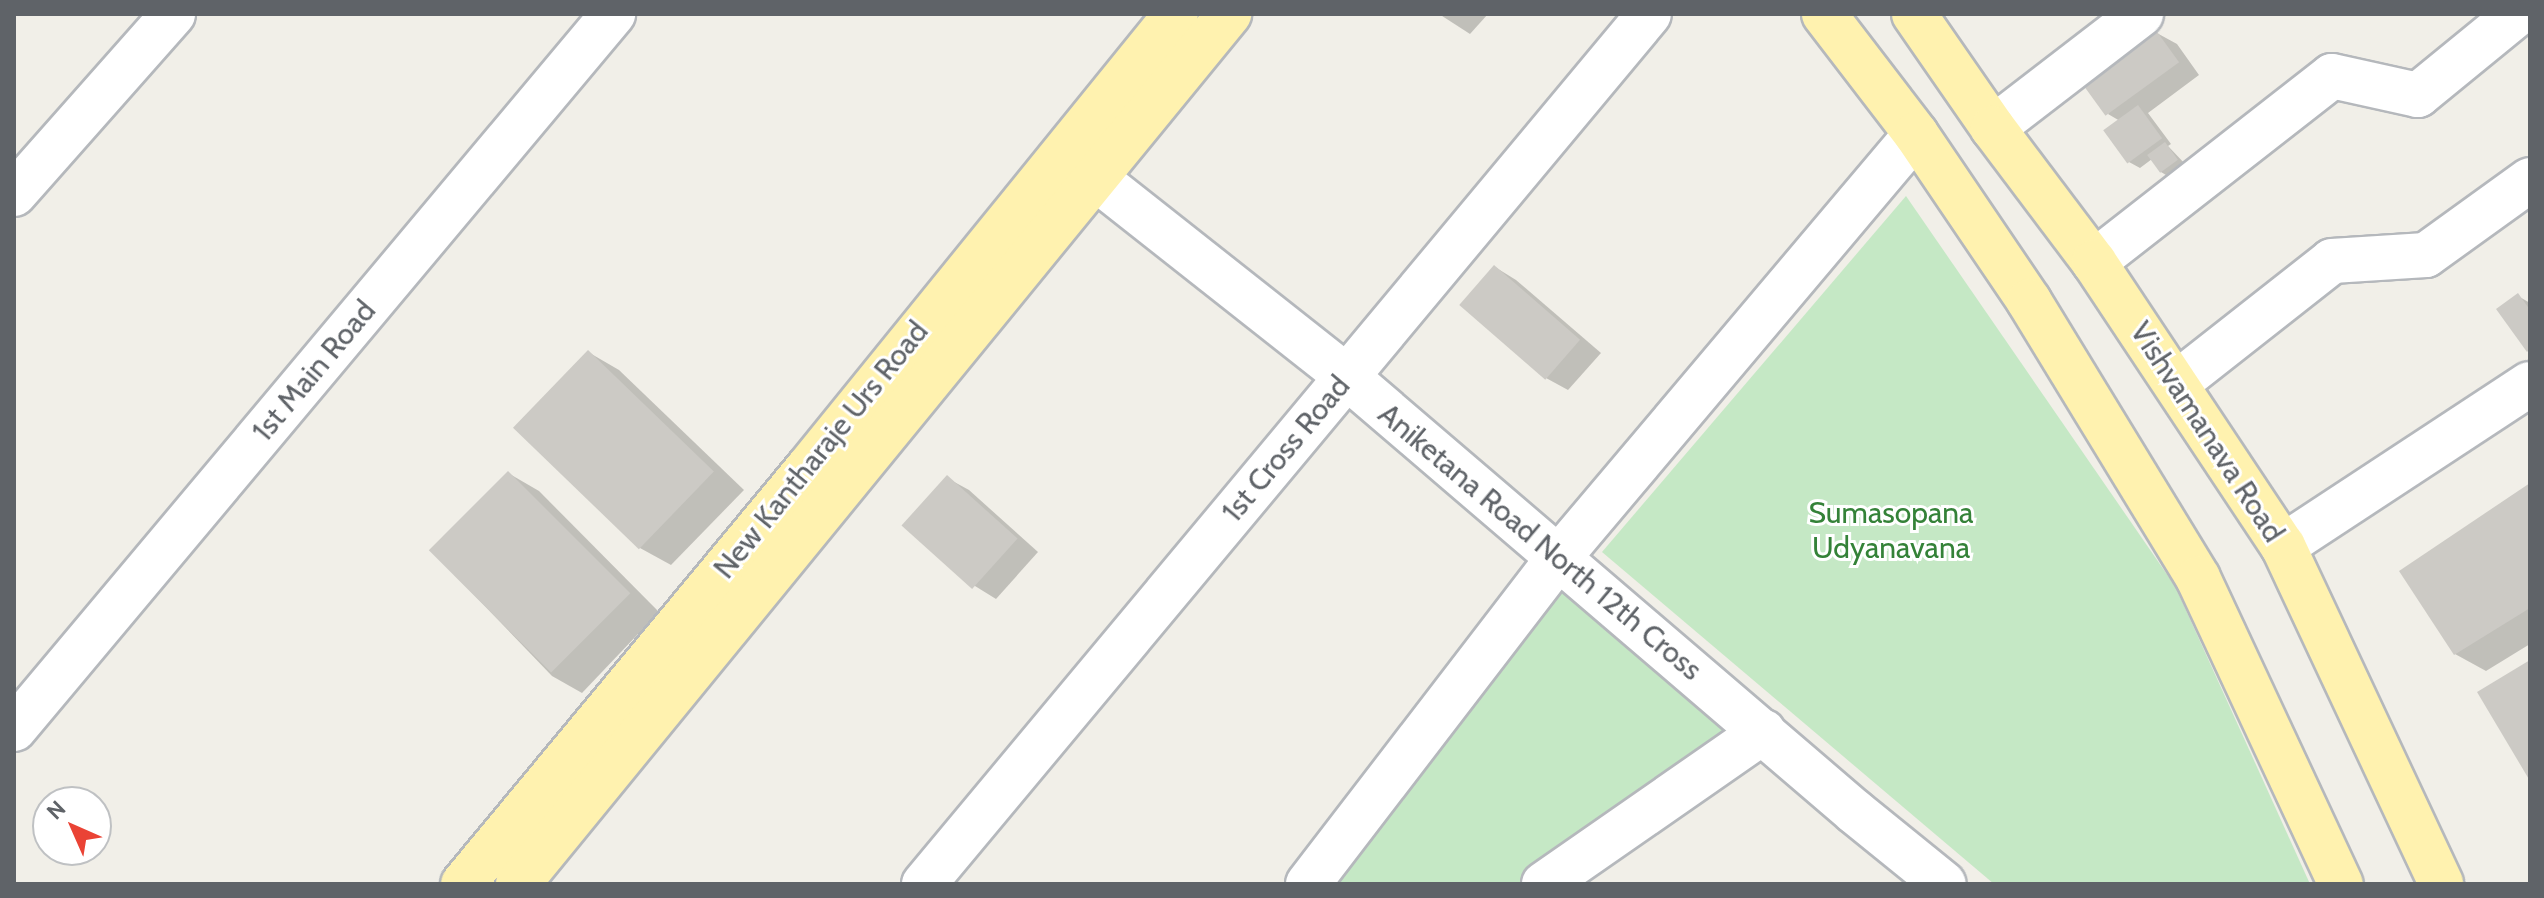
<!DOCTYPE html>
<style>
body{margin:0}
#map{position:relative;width:2544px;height:898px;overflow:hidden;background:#f1efe8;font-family:Cabin,sans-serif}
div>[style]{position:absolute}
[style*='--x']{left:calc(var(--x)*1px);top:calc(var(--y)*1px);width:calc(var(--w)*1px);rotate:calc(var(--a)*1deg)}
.green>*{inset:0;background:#c5e8c5}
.shadow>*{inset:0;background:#0003}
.building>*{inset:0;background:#cccac5;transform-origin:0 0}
.roads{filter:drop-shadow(2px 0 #b5b8bc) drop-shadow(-2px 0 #b5b8bc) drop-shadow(0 2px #b5b8bc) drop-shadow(0 -2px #b5b8bc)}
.minor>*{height:44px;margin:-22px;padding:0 22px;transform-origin:22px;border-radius:22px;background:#fff}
.major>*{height:44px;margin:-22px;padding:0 22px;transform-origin:22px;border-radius:22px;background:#fff2af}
span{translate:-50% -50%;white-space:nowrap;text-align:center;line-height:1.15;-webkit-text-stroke:6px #fff;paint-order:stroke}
.street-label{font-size:30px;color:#5f6368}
.park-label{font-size:30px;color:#348238}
.frame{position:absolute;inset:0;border:16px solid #5f6368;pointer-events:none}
.north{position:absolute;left:32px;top:786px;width:80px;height:80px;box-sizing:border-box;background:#fff;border:2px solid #bfc1c3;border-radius:50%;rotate:315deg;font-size:22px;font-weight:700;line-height:32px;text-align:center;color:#5f6368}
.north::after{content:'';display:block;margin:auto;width:28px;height:36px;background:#ea4335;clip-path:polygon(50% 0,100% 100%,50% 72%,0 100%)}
</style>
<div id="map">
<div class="green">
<i style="clip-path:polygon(1906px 196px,2175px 586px,2310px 884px,1994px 884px,1602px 552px)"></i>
<i style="clip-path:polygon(1559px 579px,1739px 733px,1517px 884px,1329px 884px)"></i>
</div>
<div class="shadow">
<i style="clip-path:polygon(1439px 14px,1488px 14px,1470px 34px)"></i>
<i style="clip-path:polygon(2155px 32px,2177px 44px,2199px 75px,2148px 113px,2171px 144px,2168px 146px,2187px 166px,2171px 178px,2161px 172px,2152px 159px,2140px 168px,2129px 162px,2120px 121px,2108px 114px)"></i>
<i style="clip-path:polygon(1495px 267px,1516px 280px,1601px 353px,1568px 390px,1546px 378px)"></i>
<i style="clip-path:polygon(2518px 296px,2530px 303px,2530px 351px,2528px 350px)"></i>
<i style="clip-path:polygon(588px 352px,619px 370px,744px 490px,671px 565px,640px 548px)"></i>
<i style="clip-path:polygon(508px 473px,539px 491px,659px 612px,582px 693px,552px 676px,434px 553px)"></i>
<i style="clip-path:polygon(947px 478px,969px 490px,1038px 552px,996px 599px,975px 586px)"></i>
<i style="clip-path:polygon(2530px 487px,2530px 644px,2486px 671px,2455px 654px)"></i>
</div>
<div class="building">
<i style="left:2155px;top:29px;width:41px;height:91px;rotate:54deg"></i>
<i style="left:2138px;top:105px;width:41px;height:43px;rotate:54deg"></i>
<i style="left:2165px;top:142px;width:22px;height:22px;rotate:54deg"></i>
<i style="left:1494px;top:265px;width:114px;height:53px;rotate:41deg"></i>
<i style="clip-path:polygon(2518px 293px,2530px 310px,2530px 349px,2527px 352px,2496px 309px)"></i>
<i style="left:588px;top:350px;width:175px;height:108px;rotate:44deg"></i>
<i style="left:508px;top:471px;width:173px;height:112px;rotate:45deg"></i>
<i style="left:947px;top:475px;width:95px;height:68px;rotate:42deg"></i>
<i style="clip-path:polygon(2530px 483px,2530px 608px,2454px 655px,2399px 571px)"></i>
<i style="clip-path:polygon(2530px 660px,2530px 781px,2477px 692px)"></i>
</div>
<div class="roads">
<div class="minor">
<i style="--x:1993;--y:128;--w:187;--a:-37.6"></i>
<i style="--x:1094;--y:177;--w:321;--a:38.3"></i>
<i style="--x:1346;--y:376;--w:670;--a:40.58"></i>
<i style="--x:1855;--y:812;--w:114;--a:39"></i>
<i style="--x:14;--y:194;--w:240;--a:-48.5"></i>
<i style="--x:2094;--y:262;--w:302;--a:-38"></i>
<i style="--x:2332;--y:76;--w:88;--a:12.5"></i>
<i style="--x:2418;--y:95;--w:128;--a:-39.3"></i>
<i style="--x:2177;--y:383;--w:197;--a:-38.2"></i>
<i style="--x:2332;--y:261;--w:94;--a:-3.7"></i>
<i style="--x:2426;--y:255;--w:128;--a:-35.8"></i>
<i style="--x:2283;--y:546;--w:295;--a:-33.3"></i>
<i style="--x:14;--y:729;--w:933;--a:-50.04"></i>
<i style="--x:924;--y:884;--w:1132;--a:-50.19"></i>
<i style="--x:1308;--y:884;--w:414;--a:-52.5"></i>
<i style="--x:1560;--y:556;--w:552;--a:-49.85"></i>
<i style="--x:1544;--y:884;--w:267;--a:-34.8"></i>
</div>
<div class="major">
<i style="--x:1824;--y:14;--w:151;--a:52.5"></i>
<i style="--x:1916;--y:134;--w:202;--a:55.9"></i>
<i style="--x:2029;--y:301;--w:324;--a:58.6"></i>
<i style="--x:2198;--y:578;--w:338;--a:65"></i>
<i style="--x:1914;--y:14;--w:139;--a:55.3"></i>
<i style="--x:1993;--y:128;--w:168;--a:53"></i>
<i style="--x:2094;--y:262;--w:341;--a:56.4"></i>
<i style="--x:2283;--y:546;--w:373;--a:64.9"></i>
<i style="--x:463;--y:884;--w:540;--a:-50.33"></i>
<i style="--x:808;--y:468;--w:584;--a:-50.97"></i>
<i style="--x:518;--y:884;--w:1124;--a:-50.74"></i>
</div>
</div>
<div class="street-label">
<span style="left:314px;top:371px;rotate:-50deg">1st Main Road</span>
<span style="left:2207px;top:432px;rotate:57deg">Vishvamanava Road</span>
<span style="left:1286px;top:449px;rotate:-50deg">1st Cross Road</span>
<span style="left:821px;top:450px;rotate:-51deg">New Kantharaje Urs Road</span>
<span style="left:1540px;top:542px;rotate:40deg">Aniketana Road North 12th Cross</span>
</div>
<div class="park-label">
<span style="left:1891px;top:530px">Sumasopana<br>Udyanavana</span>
</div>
<div class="frame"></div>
<div class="north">N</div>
</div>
